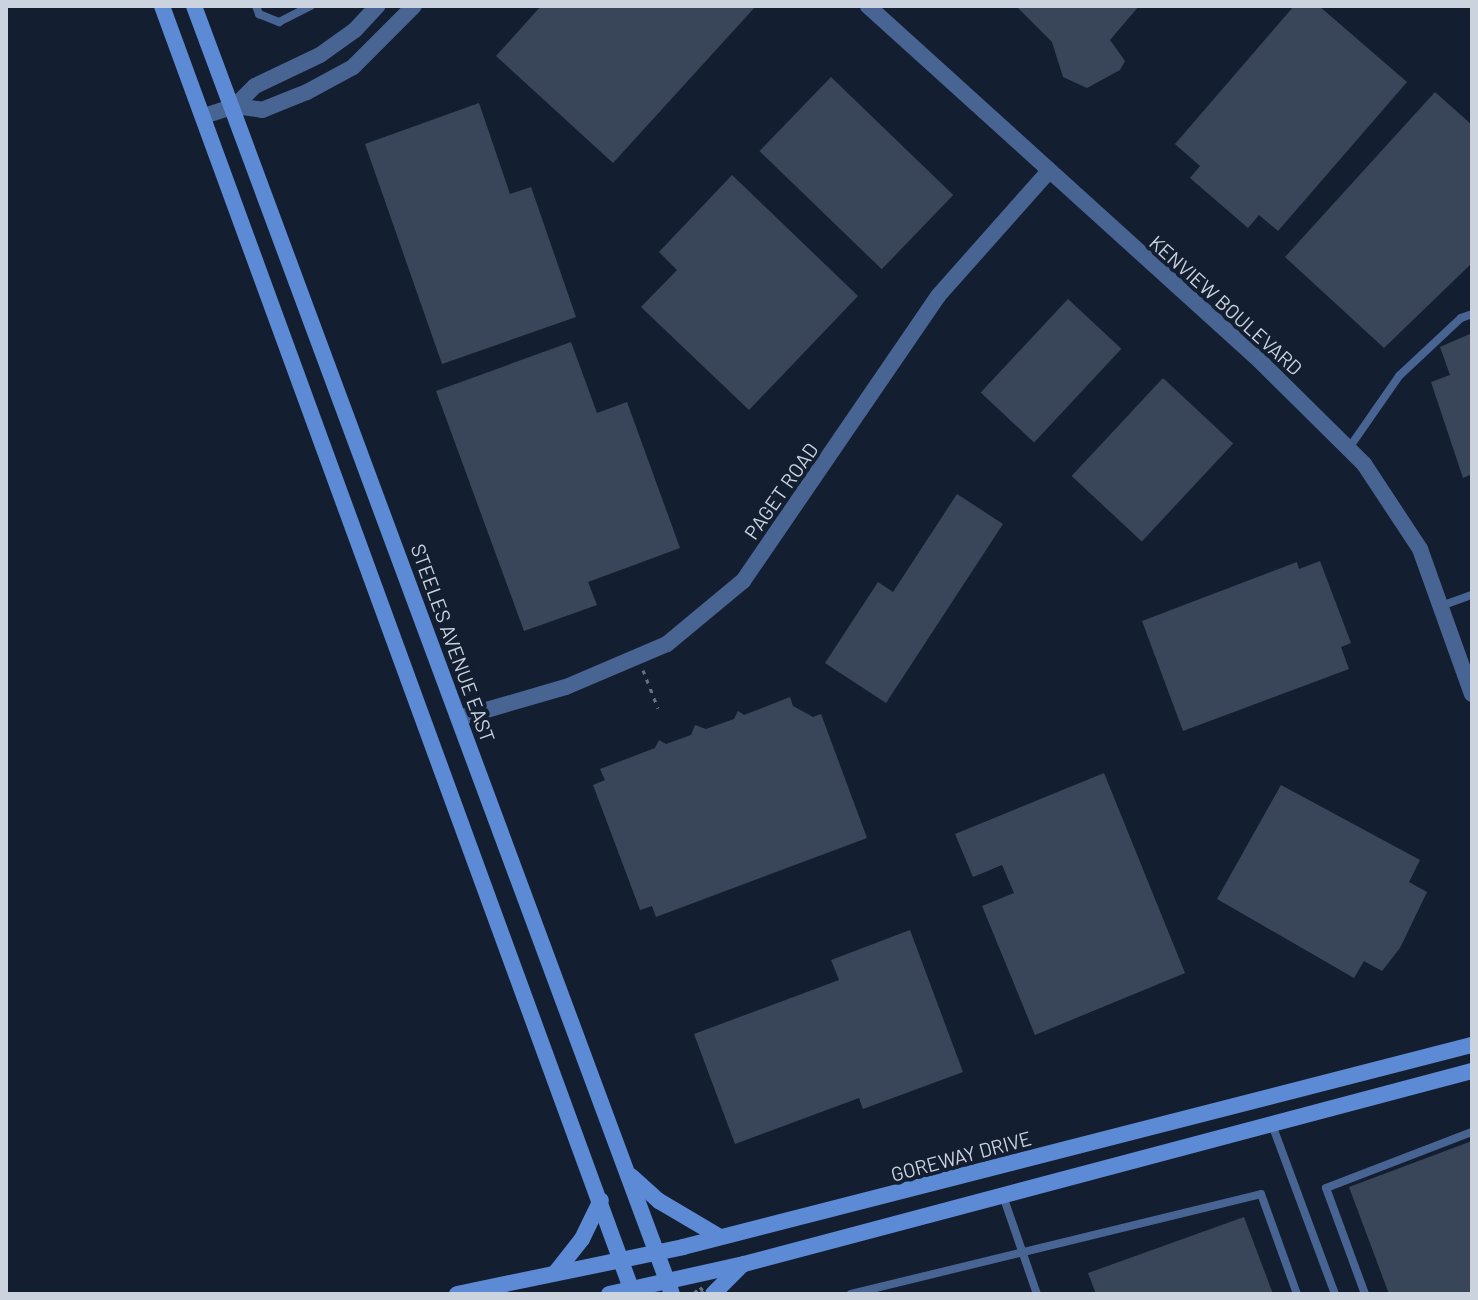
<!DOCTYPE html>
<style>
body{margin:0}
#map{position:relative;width:1478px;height:1300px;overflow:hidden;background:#131f31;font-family:Barlow,sans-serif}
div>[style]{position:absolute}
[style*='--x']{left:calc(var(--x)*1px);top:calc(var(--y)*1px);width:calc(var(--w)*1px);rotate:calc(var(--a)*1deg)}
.building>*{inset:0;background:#39465a;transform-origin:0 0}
.path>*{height:3px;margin-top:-1.5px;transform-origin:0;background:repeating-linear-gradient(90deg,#677180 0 4px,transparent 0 10px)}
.service>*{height:8px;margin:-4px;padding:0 4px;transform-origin:4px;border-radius:4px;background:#476492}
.minor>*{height:16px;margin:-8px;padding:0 8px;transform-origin:8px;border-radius:8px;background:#476492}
.tertiary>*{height:16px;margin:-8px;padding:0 8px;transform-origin:8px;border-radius:8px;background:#476492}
.secondary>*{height:16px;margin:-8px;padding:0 8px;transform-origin:8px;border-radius:8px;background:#5d8ad5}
span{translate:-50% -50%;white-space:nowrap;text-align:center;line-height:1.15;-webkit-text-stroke:8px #131f31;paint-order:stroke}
.street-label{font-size:20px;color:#cbd3df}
.frame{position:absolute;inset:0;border:8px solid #cbd3df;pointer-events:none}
</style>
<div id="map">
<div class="building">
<i style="clip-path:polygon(541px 6px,756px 6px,613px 163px,496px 56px)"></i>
<i style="clip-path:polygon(1016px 6px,1139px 6px,1110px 40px,1125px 61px,1120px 70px,1087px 88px,1063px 77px,1052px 42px)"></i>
<i style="clip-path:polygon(1294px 6px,1319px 6px,1407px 82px,1278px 231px,1259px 215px,1248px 228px,1190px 178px,1200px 166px,1175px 144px)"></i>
<i style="left:831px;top:77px;width:170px;height:103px;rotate:44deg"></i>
<i style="clip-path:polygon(1435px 92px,1472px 125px,1472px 263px,1384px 348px,1285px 257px)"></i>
<i style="clip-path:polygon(479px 103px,510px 194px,531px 187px,576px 317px,442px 364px,365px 144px)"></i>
<i style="clip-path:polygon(732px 175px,858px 296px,749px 410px,641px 307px,677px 270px,659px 252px)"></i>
<i style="left:1068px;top:299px;width:73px;height:128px;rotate:43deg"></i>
<i style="clip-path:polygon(1472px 333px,1472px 474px,1463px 478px,1431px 382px,1450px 375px,1440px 347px)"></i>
<i style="clip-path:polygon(571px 342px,597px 413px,627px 402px,680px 548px,588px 582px,597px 605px,524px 631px,436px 391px)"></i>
<i style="left:1163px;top:378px;width:96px;height:134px;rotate:43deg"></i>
<i style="clip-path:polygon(957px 494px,1003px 524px,886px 703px,825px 663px,878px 582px,893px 592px)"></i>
<i style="clip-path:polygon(1320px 561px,1351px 643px,1341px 647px,1349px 669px,1183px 731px,1142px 621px,1297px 562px,1299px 569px)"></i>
<i style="clip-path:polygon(790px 697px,793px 706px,813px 717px,821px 714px,867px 838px,656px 917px,652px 906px,640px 910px,593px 785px,605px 780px,600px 769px,655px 748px,659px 740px,666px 744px,691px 735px,695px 725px,706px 729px,734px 719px,738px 711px,744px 715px)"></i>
<i style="clip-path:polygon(1104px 773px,1185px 973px,1035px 1035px,982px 906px,1014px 893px,1002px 865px,973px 877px,955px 834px)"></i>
<i style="clip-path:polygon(1281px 785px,1420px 860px,1409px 882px,1427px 892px,1400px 948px,1382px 971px,1364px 961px,1354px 978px,1217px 899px)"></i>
<i style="clip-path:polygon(910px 930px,963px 1072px,863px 1109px,859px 1098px,735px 1144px,694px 1034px,839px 980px,831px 960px)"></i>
<i style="clip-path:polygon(1472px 1141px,1472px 1294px,1389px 1294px,1349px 1187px)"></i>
<i style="clip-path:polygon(1244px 1217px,1273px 1294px,1096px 1294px,1088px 1273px)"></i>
</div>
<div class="path">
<i style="--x:643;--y:670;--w:41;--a:68.5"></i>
<i style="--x:700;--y:1287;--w:6;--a:51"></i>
<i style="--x:704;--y:1292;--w:10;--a:174"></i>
<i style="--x:694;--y:1293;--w:8;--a:-45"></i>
</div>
<div class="service">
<i style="--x:256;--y:6;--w:9;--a:69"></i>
<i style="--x:259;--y:14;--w:22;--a:22"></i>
<i style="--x:279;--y:22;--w:36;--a:-27"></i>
<i style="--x:1349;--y:448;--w:88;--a:-55.2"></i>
<i style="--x:1399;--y:376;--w:85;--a:-43.1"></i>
<i style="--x:1461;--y:318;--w:12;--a:-20"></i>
<i style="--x:1441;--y:606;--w:33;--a:-20"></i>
<i style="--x:1271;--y:1122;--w:184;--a:69.6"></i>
<i style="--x:1003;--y:1196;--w:104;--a:70.9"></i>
<i style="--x:851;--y:1294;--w:422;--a:-13.7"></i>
<i style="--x:1261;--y:1194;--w:106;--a:70.2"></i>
<i style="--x:1365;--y:1294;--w:113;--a:-110.2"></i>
<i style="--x:1326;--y:1188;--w:156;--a:-21"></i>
</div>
<div class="minor">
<i style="--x:235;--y:106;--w:27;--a:8"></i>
<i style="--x:262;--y:110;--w:48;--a:-21.8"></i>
<i style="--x:307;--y:92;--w:52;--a:-28.5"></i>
<i style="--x:353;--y:67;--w:86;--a:-45"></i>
<i style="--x:204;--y:116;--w:33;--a:-18"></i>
<i style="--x:235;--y:106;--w:28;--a:-45"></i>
<i style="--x:255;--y:86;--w:72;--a:-25.5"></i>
<i style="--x:320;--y:55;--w:43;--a:-35.5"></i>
<i style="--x:355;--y:30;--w:33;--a:-47"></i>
<i style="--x:459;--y:718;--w:111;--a:-16.2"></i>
<i style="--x:566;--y:687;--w:110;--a:-23.1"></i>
<i style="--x:667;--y:644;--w:99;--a:-39.7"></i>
<i style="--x:743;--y:581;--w:345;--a:-55.6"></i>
<i style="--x:938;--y:296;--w:166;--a:-48.4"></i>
</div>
<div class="tertiary">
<i style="--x:868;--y:6;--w:529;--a:42.16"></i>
<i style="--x:1260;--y:361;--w:146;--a:44.7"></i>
<i style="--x:1364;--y:464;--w:102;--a:56.6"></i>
<i style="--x:1420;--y:549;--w:154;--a:70.3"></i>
</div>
<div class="secondary">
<i style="--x:162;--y:6;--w:1371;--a:69.91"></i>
<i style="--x:194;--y:6;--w:1374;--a:69.64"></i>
<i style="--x:631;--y:1176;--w:38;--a:42"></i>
<i style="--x:659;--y:1201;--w:71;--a:30.5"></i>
<i style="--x:556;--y:1272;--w:42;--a:-51.8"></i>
<i style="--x:582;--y:1239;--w:43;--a:-64"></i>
<i style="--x:457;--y:1294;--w:231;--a:-11.7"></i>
<i style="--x:683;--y:1247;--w:814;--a:-14.36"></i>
<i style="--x:609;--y:1294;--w:138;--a:-12.5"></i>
<i style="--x:744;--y:1264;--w:753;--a:-14.85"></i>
<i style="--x:713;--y:1294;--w:38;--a:-45"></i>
</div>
<div class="street-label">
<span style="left:1226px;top:305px;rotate:42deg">KENVIEW BOULEVARD</span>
<span style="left:781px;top:491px;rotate:-55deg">PAGET ROAD</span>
<span style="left:453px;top:643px;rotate:70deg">STEELES AVENUE EAST</span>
<span style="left:961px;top:1156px;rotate:-15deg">GOREWAY DRIVE</span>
</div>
<div class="frame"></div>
</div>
